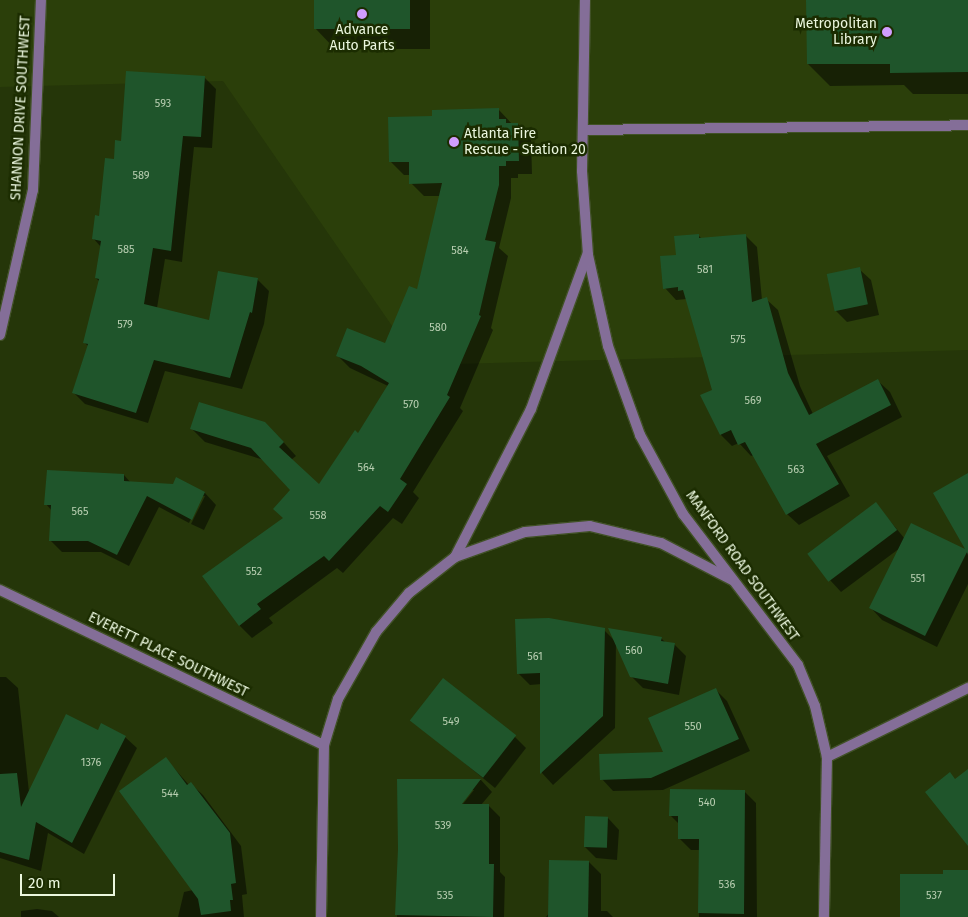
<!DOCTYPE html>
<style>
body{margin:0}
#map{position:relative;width:968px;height:917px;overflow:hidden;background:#253609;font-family:"Fira Sans",sans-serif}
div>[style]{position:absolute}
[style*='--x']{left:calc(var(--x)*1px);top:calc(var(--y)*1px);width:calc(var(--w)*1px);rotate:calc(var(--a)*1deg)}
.built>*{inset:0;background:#2b3f0a}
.shadow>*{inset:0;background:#0007}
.building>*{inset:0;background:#1f552b;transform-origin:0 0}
.roads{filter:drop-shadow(1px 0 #415127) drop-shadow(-1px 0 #415127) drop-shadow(0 1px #415127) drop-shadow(0 -1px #415127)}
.service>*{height:10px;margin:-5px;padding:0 5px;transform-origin:5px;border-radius:5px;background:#846e98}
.minor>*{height:10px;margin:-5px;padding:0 5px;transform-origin:5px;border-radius:5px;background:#846e98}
.dots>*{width:14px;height:14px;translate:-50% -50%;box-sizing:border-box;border:2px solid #1b2c00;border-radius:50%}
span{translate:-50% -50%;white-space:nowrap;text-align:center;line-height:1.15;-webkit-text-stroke:5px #1b2c00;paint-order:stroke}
.number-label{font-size:11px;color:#b8ceb1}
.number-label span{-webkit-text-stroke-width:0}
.poi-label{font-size:14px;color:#ebf7de}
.right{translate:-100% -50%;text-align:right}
.left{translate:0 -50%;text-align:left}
.street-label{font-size:14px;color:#ebf7de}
.scale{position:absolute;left:20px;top:874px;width:95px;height:22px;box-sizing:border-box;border:2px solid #ebf7de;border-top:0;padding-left:6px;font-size:15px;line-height:18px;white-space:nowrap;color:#ebf7de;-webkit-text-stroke:4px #1b2c00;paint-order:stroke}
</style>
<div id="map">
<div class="built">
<i style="clip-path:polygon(0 0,968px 0,968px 350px,419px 365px,223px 81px,0 87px)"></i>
</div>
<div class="shadow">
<i style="clip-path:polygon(315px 0,430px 0,430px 49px,335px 49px,315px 28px)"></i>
<i style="clip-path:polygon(808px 0,968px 0,968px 94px,913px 94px,904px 85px,830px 86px,808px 64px)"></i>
<i style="clip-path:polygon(204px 77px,216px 89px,212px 148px,194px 147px,182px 262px,165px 259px,157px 308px,210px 321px,257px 279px,269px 291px,264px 324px,242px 389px,165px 371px,148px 423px,85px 404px,73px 392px,88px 346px,85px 343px,100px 282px,96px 278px,101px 247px,93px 238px,115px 160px,122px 142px)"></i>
<i style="clip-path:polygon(499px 110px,512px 124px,518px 124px,531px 137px,532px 174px,518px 174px,518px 178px,511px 178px,511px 198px,499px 248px,508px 256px,491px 328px,493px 330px,460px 408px,463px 411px,413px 492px,419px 498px,402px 524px,393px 518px,343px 573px,337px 568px,269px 618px,273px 623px,252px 638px,239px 625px,284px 519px,292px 490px,264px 460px,205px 442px,192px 429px,278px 436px,296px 456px,291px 460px,319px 485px,358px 434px,388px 386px,350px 368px,337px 355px,386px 345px,417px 291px,440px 196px,424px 196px,411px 183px,410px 175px,404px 175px,391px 162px,433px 117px)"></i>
<i style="clip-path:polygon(698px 235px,702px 239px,745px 235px,757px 247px,762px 300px,766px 299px,778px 310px,800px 386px,813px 414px,878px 381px,890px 392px,902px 417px,827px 456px,850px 496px,799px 525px,787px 514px,754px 455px,751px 456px,739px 443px,732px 446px,721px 435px,713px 390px,687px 299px,676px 300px,665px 288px,677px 256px)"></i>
<i style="clip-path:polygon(859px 269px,871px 280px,879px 315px,847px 322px,836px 311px,828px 275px)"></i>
<i style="clip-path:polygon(124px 475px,131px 483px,174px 485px,177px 479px,205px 493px,216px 505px,204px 530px,191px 524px,205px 496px,202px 496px,189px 523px,159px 507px,129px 566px,101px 552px,62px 552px,50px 540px,52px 511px,46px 504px)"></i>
<i style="clip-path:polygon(876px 504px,905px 539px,968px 553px,968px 584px,937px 647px,882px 620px,871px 608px,900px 548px,841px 592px,830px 580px)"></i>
<i style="clip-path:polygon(604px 630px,614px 640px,661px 638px,666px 643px,674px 644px,686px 656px,679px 695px,643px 688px,631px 676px,616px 643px,615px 728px,553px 785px,542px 773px,542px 684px,530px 685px,518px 673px)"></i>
<i style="clip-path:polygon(0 677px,6px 677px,18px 688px,29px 792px,98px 731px,125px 737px,137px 748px,84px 854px,48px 833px,41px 871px,0 858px)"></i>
<i style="clip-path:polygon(715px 689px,727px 701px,750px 751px,663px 790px,613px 791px,602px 779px,665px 753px)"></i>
<i style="clip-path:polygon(412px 720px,515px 737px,526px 748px,495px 788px)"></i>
<i style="clip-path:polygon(166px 759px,189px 785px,191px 784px,203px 795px,241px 846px,247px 894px,242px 895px,244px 917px,178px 917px,184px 892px,193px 890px)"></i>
<i style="clip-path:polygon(evenodd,398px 780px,481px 780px,492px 792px,481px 805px,488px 805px,500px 817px,500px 872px,505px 877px,504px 917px,397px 917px,399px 849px,398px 780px,471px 790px,474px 790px,459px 809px,471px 790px)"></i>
<i style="clip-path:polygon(744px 791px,756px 803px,757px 917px,699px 917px,700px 850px,691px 850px,679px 838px,679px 824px,671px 816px)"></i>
<i style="clip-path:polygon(608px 818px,619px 830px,617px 860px,596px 858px,584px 846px)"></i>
<i style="clip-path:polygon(589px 862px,601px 874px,601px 911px,607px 911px,613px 917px,546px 917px)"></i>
<i style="clip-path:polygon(37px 909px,52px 911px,59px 917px,21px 917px,21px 911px)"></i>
</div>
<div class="building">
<i style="left:314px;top:0;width:96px;height:29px"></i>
<i style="clip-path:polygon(806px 0,968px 0,968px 72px,890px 73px,890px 64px,807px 64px)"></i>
<i style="clip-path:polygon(126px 71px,205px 76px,201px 137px,183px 136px,171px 251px,153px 248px,144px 304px,209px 320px,218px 271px,258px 278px,252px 313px,250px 312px,230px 378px,154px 360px,136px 413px,72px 393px,88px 344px,83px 343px,99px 279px,95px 278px,101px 241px,92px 239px,95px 215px,99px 216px,105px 158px,114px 159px,115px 140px,121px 141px)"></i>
<i style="clip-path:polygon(499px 108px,499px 119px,506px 119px,506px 123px,518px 123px,519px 161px,506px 161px,506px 166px,499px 166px,499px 185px,485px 240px,496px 242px,479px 315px,481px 316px,447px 395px,450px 397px,400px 479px,407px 484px,388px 512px,380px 506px,329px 561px,324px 556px,257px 604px,261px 609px,239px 626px,202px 576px,283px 518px,273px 509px,290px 490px,251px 448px,190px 429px,199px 402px,265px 422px,284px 442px,279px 447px,319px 484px,355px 430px,358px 433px,389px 383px,361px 366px,336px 356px,347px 328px,385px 343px,409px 286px,417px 289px,442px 183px,409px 184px,409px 162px,389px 162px,388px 117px,432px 116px,432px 110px)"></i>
<i style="clip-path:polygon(699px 234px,699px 238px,746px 234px,752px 302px,767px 297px,788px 373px,809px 415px,878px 379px,891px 405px,816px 444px,839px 484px,786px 515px,745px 442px,738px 445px,731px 430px,720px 435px,700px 395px,712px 390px,683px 290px,678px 291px,678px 287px,663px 289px,660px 256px,676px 255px,674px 236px)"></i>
<i style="left:860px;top:267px;width:38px;height:34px;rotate:78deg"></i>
<i style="clip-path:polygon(47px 470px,124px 474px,124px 481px,173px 484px,176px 477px,205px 492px,192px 520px,147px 496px,117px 555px,88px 541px,49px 541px,51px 505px,44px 505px)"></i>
<i style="clip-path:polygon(968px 473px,968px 555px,967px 552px,925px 636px,869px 608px,911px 523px,965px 549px,933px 493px)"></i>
<i style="left:876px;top:502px;width:35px;height:86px;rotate:53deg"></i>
<i style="clip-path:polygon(549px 618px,605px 628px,603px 716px,540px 774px,540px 673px,517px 674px,515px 619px)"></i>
<i style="clip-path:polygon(608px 628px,662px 637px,661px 641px,675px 643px,668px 684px,630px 677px)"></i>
<i style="left:443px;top:678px;width:93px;height:54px;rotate:38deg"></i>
<i style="clip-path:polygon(716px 688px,739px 739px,651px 778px,600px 780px,599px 754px,663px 752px,648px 718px)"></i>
<i style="clip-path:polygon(66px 714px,98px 730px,101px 723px,126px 736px,72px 843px,36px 822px,29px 860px,0 852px,0 774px,17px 773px,21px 807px)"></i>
<i style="clip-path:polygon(166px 757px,187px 785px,191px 782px,230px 833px,236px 883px,231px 884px,233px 900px,230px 900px,231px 911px,201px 915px,198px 899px,119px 791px)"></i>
<i style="clip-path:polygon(968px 769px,968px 846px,925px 792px,950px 772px,955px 779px)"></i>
<i style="clip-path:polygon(397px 779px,481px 779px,462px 804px,489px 804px,489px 864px,494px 864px,493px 917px,395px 915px,398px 849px)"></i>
<i style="clip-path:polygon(670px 789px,745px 790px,744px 914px,698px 913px,699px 839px,678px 839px,678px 816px,669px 816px)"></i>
<i style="left:585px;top:816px;width:23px;height:31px;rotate:2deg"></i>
<i style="left:549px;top:860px;width:40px;height:57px;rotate:1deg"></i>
<i style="clip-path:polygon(943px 870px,968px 870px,968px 917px,900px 917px,900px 874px,943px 874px)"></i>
</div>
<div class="roads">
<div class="service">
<i style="--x:583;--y:130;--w:385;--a:-0.7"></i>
</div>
<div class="minor">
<i style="--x:585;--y:0;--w:171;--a:91"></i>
<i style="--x:582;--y:171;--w:84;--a:85.9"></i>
<i style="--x:588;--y:255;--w:93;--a:77.6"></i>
<i style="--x:608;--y:346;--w:95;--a:70.2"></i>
<i style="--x:640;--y:435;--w:90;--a:61.4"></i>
<i style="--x:683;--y:514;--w:190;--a:52.7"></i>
<i style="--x:798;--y:665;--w:44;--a:67.5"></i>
<i style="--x:815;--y:706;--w:52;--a:76.8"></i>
<i style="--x:827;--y:757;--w:160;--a:91.1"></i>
<i style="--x:0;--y:335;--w:149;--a:-77.2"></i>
<i style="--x:33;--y:190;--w:190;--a:-87.6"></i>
<i style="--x:455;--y:557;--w:74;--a:-19.7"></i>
<i style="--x:525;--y:532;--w:65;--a:-5.3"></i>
<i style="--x:590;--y:526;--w:73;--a:13.5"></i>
<i style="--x:661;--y:543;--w:80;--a:27.5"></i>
<i style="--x:0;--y:590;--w:359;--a:25.6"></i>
<i style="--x:827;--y:757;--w:157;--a:-26.1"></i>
<i style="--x:321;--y:917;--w:172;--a:-89"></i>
<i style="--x:324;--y:745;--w:48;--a:-73.1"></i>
<i style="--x:338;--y:699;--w:77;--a:-60.4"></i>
<i style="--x:376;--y:632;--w:51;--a:-49.8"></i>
<i style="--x:409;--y:593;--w:58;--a:-38"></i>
<i style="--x:455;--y:557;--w:166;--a:-62.8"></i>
<i style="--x:531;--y:409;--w:164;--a:-70"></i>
</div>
</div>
<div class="dots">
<i style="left:362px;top:14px;background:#d19dfe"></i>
<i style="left:887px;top:32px;background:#d19dfe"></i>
<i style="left:454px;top:142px;background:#d19dfe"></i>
</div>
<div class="number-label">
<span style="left:163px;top:104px">593</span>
<span style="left:141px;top:176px">589</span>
<span style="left:126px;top:250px">585</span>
<span style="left:460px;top:251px">584</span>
<span style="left:705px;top:270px">581</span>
<span style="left:125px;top:325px">579</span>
<span style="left:438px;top:328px">580</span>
<span style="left:738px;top:340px">575</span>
<span style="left:753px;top:401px">569</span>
<span style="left:411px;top:405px">570</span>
<span style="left:366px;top:468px">564</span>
<span style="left:796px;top:470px">563</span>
<span style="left:80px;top:512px">565</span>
<span style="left:318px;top:516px">558</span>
<span style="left:254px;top:572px">552</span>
<span style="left:918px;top:579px">551</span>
<span style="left:634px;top:651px">560</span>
<span style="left:535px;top:657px">561</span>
<span style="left:451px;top:722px">549</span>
<span style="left:693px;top:727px">550</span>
<span style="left:91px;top:763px">1376</span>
<span style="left:170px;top:794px">544</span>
<span style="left:707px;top:803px">540</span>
<span style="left:443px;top:826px">539</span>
<span style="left:727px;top:885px">536</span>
<span style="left:445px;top:896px">535</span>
<span style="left:934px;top:896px">537</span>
</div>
<div class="poi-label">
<span class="right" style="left:877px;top:32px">Metropolitan<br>Library</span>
<span style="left:362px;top:38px">Advance<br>Auto Parts</span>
<span class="left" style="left:464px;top:142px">Atlanta Fire<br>Rescue - Station 20</span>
</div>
<div class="street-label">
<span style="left:21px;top:108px;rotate:-87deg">SHANNON DRIVE SOUTHWEST</span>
<span style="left:742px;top:566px;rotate:54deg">MANFORD ROAD SOUTHWEST</span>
<span style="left:168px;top:655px;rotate:26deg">EVERETT PLACE SOUTHWEST</span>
</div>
<div class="scale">20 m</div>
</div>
